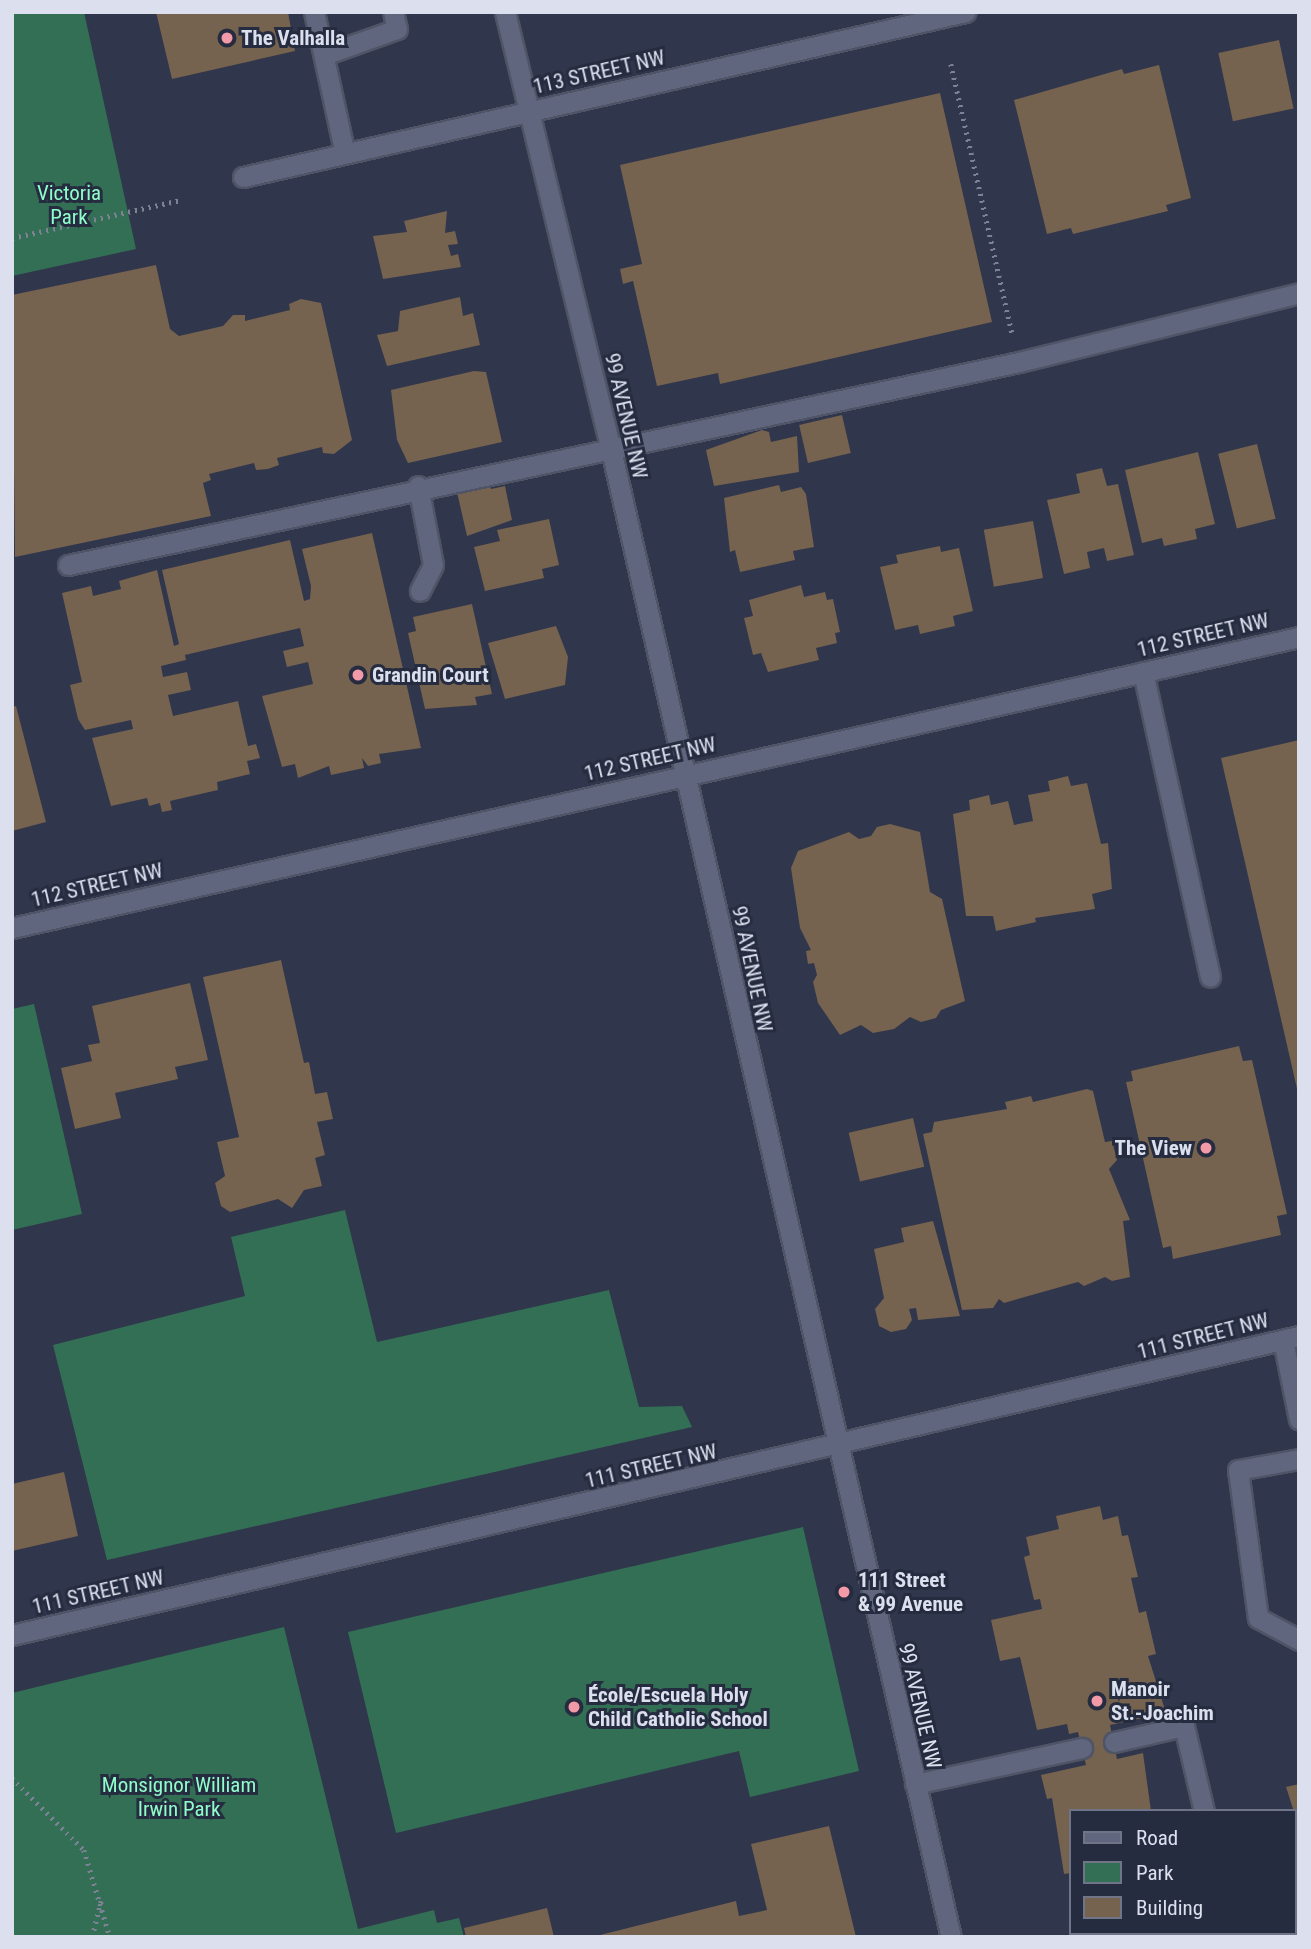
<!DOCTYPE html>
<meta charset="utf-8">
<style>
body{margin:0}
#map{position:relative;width:1311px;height:1949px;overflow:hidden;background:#30364b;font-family:"Roboto Condensed",sans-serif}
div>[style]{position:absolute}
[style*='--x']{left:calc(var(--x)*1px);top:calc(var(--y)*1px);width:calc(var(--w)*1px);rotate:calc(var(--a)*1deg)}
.green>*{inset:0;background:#336f54}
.building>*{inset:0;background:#75624f;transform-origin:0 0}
.path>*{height:4.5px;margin-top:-2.25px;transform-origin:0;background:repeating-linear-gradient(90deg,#7d8294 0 2px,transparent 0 7px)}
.roads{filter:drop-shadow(2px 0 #4f5466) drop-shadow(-2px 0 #4f5466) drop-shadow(0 2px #4f5466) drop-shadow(0 -2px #4f5466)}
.service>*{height:19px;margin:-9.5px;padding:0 9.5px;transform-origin:9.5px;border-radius:9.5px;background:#5f667e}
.minor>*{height:19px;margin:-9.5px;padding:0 9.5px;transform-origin:9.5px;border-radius:9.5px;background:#5f667e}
.tertiary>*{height:19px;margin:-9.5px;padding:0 9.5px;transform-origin:9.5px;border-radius:9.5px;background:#5f667e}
.dots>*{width:19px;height:19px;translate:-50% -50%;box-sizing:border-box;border:4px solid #262c40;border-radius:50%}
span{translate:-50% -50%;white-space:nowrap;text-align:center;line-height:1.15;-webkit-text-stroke:6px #262c40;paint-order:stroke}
.poi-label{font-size:21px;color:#dce0ee;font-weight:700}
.left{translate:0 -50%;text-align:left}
.right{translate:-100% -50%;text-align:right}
.street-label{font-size:21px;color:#dce0ee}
.park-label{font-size:21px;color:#8ffdca}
.frame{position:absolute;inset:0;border:14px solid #dce0ee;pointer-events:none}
.legend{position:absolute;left:1069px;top:1809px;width:228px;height:126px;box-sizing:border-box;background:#262c40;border:2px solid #6f7486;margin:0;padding:9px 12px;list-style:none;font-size:21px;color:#dce0ee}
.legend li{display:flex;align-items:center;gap:14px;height:35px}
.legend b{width:35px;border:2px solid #6f7486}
</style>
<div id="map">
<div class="green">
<i style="clip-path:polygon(12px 12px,84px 12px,136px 249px,12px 276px)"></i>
<i style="clip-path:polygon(34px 1004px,82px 1214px,12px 1230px,12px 1009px)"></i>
<i style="clip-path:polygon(345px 1210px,377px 1342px,609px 1290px,639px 1407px,682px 1406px,692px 1427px,107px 1560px,53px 1345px,245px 1296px,231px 1237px)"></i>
<i style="clip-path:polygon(803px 1527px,859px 1771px,750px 1797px,739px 1751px,396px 1833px,348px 1632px)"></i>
<i style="clip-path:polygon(284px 1627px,358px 1929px,434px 1910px,437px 1923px,459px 1918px,464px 1937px,12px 1937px,12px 1693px)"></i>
</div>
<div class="building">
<i style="clip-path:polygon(156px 12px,288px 12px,295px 51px,172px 79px)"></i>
<i style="left:1279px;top:40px;width:70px;height:62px;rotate:78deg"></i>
<i style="clip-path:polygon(1159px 65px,1191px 198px,1166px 205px,1168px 211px,1073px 234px,1071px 228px,1047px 234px,1014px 100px,1122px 69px,1124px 74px)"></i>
<i style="clip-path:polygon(940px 93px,992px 322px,720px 384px,718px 373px,657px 386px,633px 281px,623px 284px,620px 269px,642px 264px,620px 165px)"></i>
<i style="clip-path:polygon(447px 211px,445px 233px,455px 231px,458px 244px,448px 245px,451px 256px,458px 254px,461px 267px,383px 279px,373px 236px,407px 232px,404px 221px)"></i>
<i style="clip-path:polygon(156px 265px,170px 329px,179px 336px,223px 326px,233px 315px,245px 315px,245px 321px,290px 310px,289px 304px,301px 299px,321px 303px,352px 440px,334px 454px,323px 453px,322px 447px,277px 458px,279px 465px,268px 469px,256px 470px,254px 463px,209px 474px,211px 480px,203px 483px,211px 516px,15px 557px,12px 295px)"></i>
<i style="clip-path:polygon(460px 297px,463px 316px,473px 313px,480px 345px,387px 366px,377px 335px,398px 331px,400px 311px)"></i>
<i style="clip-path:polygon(474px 371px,486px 372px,502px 442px,408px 463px,397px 440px,391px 390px)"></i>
<i style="left:842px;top:415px;width:39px;height:44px;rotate:77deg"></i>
<i style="clip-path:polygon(762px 430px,769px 432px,771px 442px,797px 436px,799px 472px,714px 486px,706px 450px)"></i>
<i style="left:1257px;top:444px;width:77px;height:40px;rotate:76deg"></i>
<i style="clip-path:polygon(1198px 452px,1215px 524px,1195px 529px,1197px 539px,1164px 546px,1162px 538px,1142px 543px,1125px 470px)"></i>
<i style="clip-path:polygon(1102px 468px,1107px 486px,1118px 484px,1134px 555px,1107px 561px,1104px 548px,1087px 552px,1090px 568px,1064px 574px,1047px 500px,1080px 493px,1076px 474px)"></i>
<i style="clip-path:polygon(490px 484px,491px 489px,505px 486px,512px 520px,467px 536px,457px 492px)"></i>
<i style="clip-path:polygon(779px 485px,781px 492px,801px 487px,806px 494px,814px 547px,793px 551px,795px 560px,740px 572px,735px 550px,730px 552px,724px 498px)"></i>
<i style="clip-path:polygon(549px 519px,559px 565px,542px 569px,544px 578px,485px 591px,474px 547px,500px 541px,497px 530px)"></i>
<i style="left:1033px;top:521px;width:58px;height:50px;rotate:80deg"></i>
<i style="clip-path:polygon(372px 533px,421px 748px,379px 754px,381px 763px,368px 766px,362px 758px,364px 768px,331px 775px,329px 766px,298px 778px,295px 764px,282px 767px,262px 696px,313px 684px,308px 662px,287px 667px,283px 651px,304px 646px,300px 628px,185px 655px,186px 660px,161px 666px,163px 677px,187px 672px,191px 690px,168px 695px,173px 716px,238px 701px,248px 746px,256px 744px,260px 758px,247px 761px,250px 774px,217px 782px,218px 790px,170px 801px,172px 810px,162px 812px,160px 803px,149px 806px,147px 798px,111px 806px,92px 738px,133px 729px,131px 720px,85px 730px,78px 719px,70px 685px,82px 682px,62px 593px,91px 586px,93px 596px,121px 589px,119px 581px,157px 570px,174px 646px,179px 644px,162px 570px,290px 540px,304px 601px,310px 599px,311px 586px,302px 549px)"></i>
<i style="clip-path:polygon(940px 546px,941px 552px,959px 548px,973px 611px,953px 616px,955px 626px,920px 634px,918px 625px,895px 630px,880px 567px,898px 563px,896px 555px)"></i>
<i style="clip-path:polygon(801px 585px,804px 597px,825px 592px,827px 600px,833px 599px,840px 632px,835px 633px,837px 643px,816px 648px,819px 660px,768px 672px,761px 653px,753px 655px,744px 618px,753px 616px,749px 600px)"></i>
<i style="clip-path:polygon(472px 604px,492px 694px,475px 697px,477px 705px,425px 709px,408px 633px,416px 631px,413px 617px)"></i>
<i style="clip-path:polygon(556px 626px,568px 657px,565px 685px,505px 699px,488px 643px)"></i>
<i style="clip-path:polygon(16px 706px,46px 822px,12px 831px,12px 707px)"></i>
<i style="clip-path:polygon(1299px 740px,1299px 1093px,1298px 1093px,1221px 758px)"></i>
<i style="clip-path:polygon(1068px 776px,1071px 786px,1087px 783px,1101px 844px,1108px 843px,1112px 889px,1092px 894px,1095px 909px,1035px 918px,1036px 922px,996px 931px,993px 916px,966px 916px,953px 814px,970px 810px,969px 800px,989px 795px,991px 805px,1008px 801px,1014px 825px,1033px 821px,1028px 795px,1050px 791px,1048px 781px)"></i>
<i style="clip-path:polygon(890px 824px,920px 832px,930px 892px,942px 899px,965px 1001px,941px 1010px,936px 1018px,921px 1022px,910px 1017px,894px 1029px,873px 1033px,861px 1025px,840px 1035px,818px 1003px,813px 982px,817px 975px,814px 963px,808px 964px,806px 951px,811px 950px,800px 928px,791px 868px,798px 851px,849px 832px,859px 839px,871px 836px,877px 827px)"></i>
<i style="clip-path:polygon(281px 960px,304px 1063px,309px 1062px,315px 1094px,327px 1092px,333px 1119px,317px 1122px,325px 1155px,315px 1158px,322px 1186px,304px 1190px,292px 1208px,278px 1199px,230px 1212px,221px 1206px,215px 1183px,225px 1176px,217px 1142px,239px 1137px,203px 977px)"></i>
<i style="clip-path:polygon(190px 983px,208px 1060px,175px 1067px,178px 1079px,115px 1093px,121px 1118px,75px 1129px,61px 1068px,92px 1061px,88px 1045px,100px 1043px,92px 1006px)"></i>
<i style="clip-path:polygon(1239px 1046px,1243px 1061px,1252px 1060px,1287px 1214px,1277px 1216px,1281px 1235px,1173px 1259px,1171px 1246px,1163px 1248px,1126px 1082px,1133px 1081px,1131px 1071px)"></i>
<i style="clip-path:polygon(1087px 1089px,1093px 1091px,1105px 1142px,1112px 1141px,1117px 1160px,1109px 1169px,1130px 1220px,1123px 1221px,1130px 1277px,1112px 1281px,1105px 1277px,1084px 1286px,1078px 1282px,1004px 1303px,999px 1299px,993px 1308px,962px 1310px,923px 1134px,932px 1132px,934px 1122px,1007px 1109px,1005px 1102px,1031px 1096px,1033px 1102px)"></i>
<i style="left:913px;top:1118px;width:50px;height:66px;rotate:77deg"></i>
<i style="clip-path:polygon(933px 1221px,960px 1316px,918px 1320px,916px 1308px,909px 1309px,912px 1320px,906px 1329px,891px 1332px,879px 1326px,875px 1309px,884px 1298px,874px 1249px,904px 1242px,901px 1228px)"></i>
<i style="clip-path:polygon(64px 1472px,78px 1536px,12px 1551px,12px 1484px)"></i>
<i style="clip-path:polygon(1100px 1506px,1103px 1520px,1118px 1516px,1122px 1536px,1128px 1535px,1138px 1577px,1131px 1578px,1139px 1613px,1146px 1611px,1156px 1654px,1148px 1656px,1166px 1713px,1110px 1725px,1117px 1759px,1143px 1753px,1151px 1811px,1071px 1811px,1071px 1873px,1064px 1874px,1052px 1798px,1047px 1799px,1041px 1775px,1086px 1765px,1078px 1732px,1069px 1734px,1067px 1724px,1037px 1730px,1020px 1657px,1000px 1661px,991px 1620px,1042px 1609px,1040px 1599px,1034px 1600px,1024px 1557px,1030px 1555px,1026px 1537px,1059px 1529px,1056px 1516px)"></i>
<i style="clip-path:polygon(1299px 1784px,1299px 1814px,1295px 1815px,1286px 1787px)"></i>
<i style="clip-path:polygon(829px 1826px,856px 1937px,592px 1937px,736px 1901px,739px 1916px,767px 1910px,751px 1844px)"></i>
<i style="left:1299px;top:1830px;width:75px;height:4px;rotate:90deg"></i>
<i style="clip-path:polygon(547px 1908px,554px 1937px,466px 1937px,464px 1928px)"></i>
<i style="clip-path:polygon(1084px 1933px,1179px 1933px,1179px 1934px,1085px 1937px)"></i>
</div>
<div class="path">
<i style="--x:951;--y:64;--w:279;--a:77.2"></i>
<i style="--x:12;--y:238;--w:173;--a:-12.7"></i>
<i style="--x:12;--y:1778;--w:102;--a:45"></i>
<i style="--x:84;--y:1850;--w:91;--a:73.4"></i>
<i style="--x:92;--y:1937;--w:38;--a:-76"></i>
</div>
<div class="roads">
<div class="service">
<i style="--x:314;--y:12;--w:145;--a:77.7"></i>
<i style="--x:324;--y:55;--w:77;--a:-19.6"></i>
<i style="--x:397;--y:29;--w:17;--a:-103"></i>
<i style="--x:418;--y:486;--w:80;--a:79.2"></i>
<i style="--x:433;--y:565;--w:29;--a:117"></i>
<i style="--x:68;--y:565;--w:972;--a:-12.05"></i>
<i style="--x:1019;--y:362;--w:288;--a:-13.8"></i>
<i style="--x:1143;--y:672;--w:312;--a:77.6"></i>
<i style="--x:1283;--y:1340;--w:81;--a:78.6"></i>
<i style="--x:1299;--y:1459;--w:62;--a:169.8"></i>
<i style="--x:1238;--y:1470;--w:149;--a:82.3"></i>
<i style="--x:1258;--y:1618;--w:47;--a:28.2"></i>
<i style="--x:1114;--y:1742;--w:72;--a:-12.9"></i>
<i style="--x:1184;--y:1726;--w:87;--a:76.8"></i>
<i style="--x:915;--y:1784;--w:171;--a:-12.2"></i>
<i style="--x:1224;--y:1937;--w:4;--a:-76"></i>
</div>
<div class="minor">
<i style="--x:505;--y:12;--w:446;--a:76.4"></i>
<i style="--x:610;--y:445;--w:1530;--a:77.13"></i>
<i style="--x:243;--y:177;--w:741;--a:-12.87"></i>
<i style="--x:12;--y:928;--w:1319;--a:-12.74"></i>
</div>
<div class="tertiary">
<i style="--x:12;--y:1635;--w:1321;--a:-13.08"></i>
</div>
</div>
<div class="dots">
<i style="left:227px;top:38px;background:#f39aa9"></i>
<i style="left:358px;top:675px;background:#f39aa9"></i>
<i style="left:1206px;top:1148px;background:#f39aa9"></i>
<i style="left:844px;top:1592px;background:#f39aa9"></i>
<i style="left:1097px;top:1701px;background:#f39aa9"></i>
<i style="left:574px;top:1707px;background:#f39aa9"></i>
</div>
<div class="poi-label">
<span class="left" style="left:241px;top:38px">The Valhalla</span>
<span class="left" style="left:372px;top:675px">Grandin Court</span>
<span class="right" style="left:1192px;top:1148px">The View</span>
<span class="left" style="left:858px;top:1592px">111 Street<br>&amp; 99 Avenue</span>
<span class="left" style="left:1111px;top:1701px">Manoir<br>St.-Joachim</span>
<span class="left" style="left:588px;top:1707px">École/Escuela Holy<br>Child Catholic School</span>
</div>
<div class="street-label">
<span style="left:599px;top:72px;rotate:-13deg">113 STREET NW</span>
<span style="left:626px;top:416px;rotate:77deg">99 AVENUE NW</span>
<span style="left:1203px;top:635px;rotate:-13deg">112 STREET NW</span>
<span style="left:650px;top:759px;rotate:-13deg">112 STREET NW</span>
<span style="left:97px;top:885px;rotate:-13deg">112 STREET NW</span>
<span style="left:752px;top:969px;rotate:78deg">99 AVENUE NW</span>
<span style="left:1203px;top:1336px;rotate:-14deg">111 STREET NW</span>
<span style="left:651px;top:1466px;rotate:-13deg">111 STREET NW</span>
<span style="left:98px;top:1592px;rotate:-13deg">111 STREET NW</span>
<span style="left:920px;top:1706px;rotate:77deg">99 AVENUE NW</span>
</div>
<div class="park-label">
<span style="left:69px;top:205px">Victoria<br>Park</span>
<span style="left:179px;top:1797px">Monsignor William<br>Irwin Park</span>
</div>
<div class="frame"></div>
<ul class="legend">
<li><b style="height:9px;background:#5f667e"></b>Road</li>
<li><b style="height:19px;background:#336f54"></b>Park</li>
<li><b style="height:19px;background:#75624f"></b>Building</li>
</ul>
</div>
